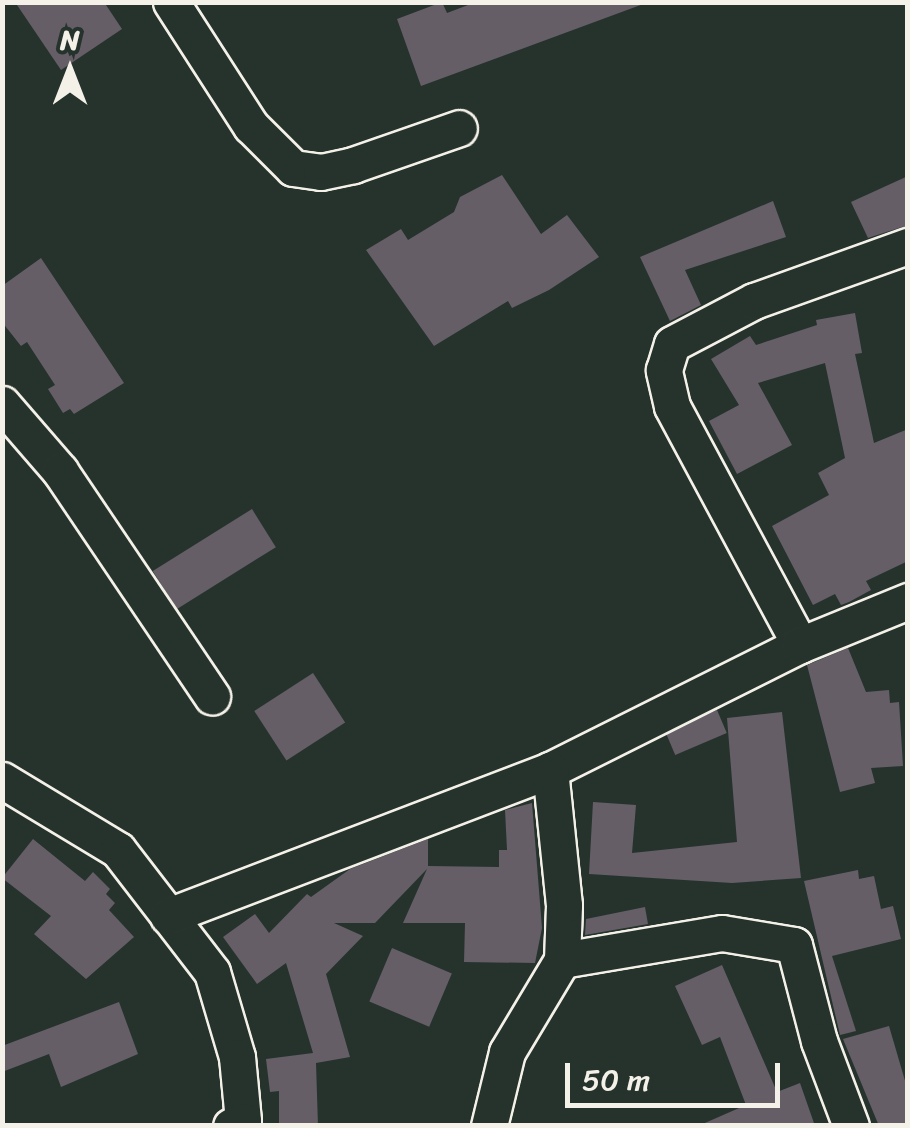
<!DOCTYPE html>
<style>
body{margin:0}
#map{position:relative;width:910px;height:1128px;overflow:hidden;background:#26332d;font-family:Sriracha,sans-serif}
div>[style]{position:absolute}
[style*='--x']{left:calc(var(--x)*1px);top:calc(var(--y)*1px);width:calc(var(--w)*1px);rotate:calc(var(--a)*1deg)}
.building>*{inset:0;background:#655e66;transform-origin:0 0}
.roads{filter:drop-shadow(2px 0 #f4f1e8) drop-shadow(-2px 0 #f4f1e8) drop-shadow(0 2px #f4f1e8) drop-shadow(0 -2px #f4f1e8)}
.street>*{height:35px;margin:-17.5px;padding:0 17.5px;transform-origin:17.5px;border-radius:17.5px;background:#26332d}
span{translate:-50% -50%;white-space:nowrap;text-align:center;line-height:1.15;-webkit-text-stroke:10px #26332d;paint-order:stroke}
.frame{position:absolute;inset:0;border:5px solid #f4f1e8;pointer-events:none}
.north{position:absolute;left:20px;top:20px;width:100px;height:100px;-webkit-text-stroke:8px #26332d;paint-order:stroke;rotate:0deg;font-size:28px;font-weight:700;line-height:40px;text-align:center;color:#f4f1e8}
.north::after{content:'';display:block;margin:auto;width:35px;height:45px;background:#f4f1e8;clip-path:polygon(50% 0,100% 100%,50% 72%,0 100%)}
.scale{position:absolute;left:565px;top:1063px;width:215px;height:45px;box-sizing:border-box;border:5px solid #f4f1e8;border-top:0;padding-left:12px;font-size:30px;line-height:35px;white-space:nowrap;color:#f4f1e8;-webkit-text-stroke:8px #26332d;paint-order:stroke}
</style>
<div id="map">
<div class="building">
<i style="clip-path:polygon(15px 2px,104px 2px,122px 29px,61px 70px)"></i>
<i style="clip-path:polygon(442px 2px,447px 13px,476px 2px,646px 3px,421px 86px,397px 19px)"></i>
<i style="clip-path:polygon(502px 175px,541px 234px,567px 215px,599px 257px,549px 290px,512px 308px,508px 301px,434px 346px,366px 250px,401px 229px,408px 240px,454px 212px,460px 197px)"></i>
<i style="clip-path:polygon(908px 176px,908px 225px,868px 238px,851px 202px)"></i>
<i style="clip-path:polygon(773px 201px,786px 237px,685px 270px,701px 305px,670px 321px,640px 257px)"></i>
<i style="clip-path:polygon(41px 258px,124px 383px,74px 414px,70px 409px,63px 413px,48px 389px,55px 385px,27px 342px,21px 346px,2px 322px,2px 286px)"></i>
<i style="clip-path:polygon(855px 313px,862px 353px,855px 354px,874px 443px,908px 429px,908px 561px,866px 581px,871px 590px,849px 602px,841px 605px,835px 594px,813px 605px,772px 526px,829px 495px,818px 473px,845px 458px,825px 363px,758px 383px,792px 445px,737px 474px,709px 421px,739px 405px,711px 359px,750px 336px,756px 345px,817px 325px,816px 320px)"></i>
<i style="left:252px;top:509px;width:45px;height:117px;rotate:58deg"></i>
<i style="clip-path:polygon(848px 648px,866px 692px,889px 690px,890px 703px,899px 702px,903px 766px,871px 768px,875px 783px,840px 792px,807px 665px)"></i>
<i style="left:313px;top:673px;width:59px;height:70px;rotate:57deg"></i>
<i style="left:717px;top:710px;width:25px;height:56px;rotate:67deg"></i>
<i style="clip-path:polygon(782px 712px,801px 878px,732px 883px,589px 874px,593px 802px,636px 805px,632px 853px,737px 842px,727px 718px)"></i>
<i style="clip-path:polygon(532px 803px,542px 928px,535px 963px,464px 962px,465px 923px,403px 923px,427px 869px,375px 923px,334px 923px,363px 936px,326px 974px,350px 1057px,316px 1063px,318px 1126px,279px 1126px,279px 1091px,270px 1092px,266px 1059px,313px 1053px,286px 963px,257px 984px,223px 937px,255px 914px,269px 933px,307px 894px,311px 897px,350px 869px,428px 839px,428px 866px,499px 867px,499px 850px,507px 850px,505px 810px)"></i>
<i style="clip-path:polygon(33px 839px,85px 881px,93px 872px,110px 889px,106px 894px,115px 903px,109px 910px,134px 937px,86px 979px,34px 934px,51px 916px,2px 878px)"></i>
<i style="clip-path:polygon(858px 870px,859px 879px,874px 876px,881px 909px,893px 906px,901px 939px,832px 956px,856px 1031px,840px 1035px,804px 881px)"></i>
<i style="clip-path:polygon(645px 907px,648px 924px,585px 935px,586px 919px)"></i>
<i style="left:392px;top:948px;width:65px;height:58px;rotate:23deg"></i>
<i style="clip-path:polygon(722px 965px,777px 1092px,800px 1083px,815px 1126px,698px 1126px,746px 1105px,720px 1037px,702px 1045px,675px 986px)"></i>
<i style="clip-path:polygon(119px 1002px,138px 1054px,61px 1087px,49px 1054px,2px 1072px,2px 1046px)"></i>
<i style="clip-path:polygon(889px 1026px,908px 1091px,908px 1126px,879px 1126px,843px 1039px)"></i>
</div>
<div class="roads">
<div class="street">
<i style="--x:171;--y:2;--w:148;--a:57.2"></i>
<i style="--x:251;--y:126;--w:59;--a:45"></i>
<i style="--x:293;--y:168;--w:28;--a:8"></i>
<i style="--x:321;--y:172;--w:33;--a:-12"></i>
<i style="--x:353;--y:165;--w:112;--a:-19.2"></i>
<i style="--x:2;--y:404;--w:89;--a:49.1"></i>
<i style="--x:60;--y:471;--w:272;--a:56"></i>
<i style="--x:800;--y:645;--w:271;--a:-118.2"></i>
<i style="--x:672;--y:406;--w:37;--a:-103"></i>
<i style="--x:664;--y:370;--w:27;--a:-73"></i>
<i style="--x:672;--y:344;--w:93;--a:-27.7"></i>
<i style="--x:754;--y:301;--w:164;--a:-19.7"></i>
<i style="--x:2;--y:780;--w:135;--a:31.1"></i>
<i style="--x:118;--y:850;--w:154;--a:52.4"></i>
<i style="--x:212;--y:972;--w:89;--a:73.6"></i>
<i style="--x:237;--y:1057;--w:64;--a:84.6"></i>
<i style="--x:243;--y:1121;--w:13;--a:157"></i>
<i style="--x:168;--y:916;--w:409;--a:-20.9"></i>
<i style="--x:550;--y:770;--w:280;--a:-26.6"></i>
<i style="--x:800;--y:645;--w:117;--a:-22.2"></i>
<i style="--x:562;--y:960;--w:162;--a:-9.6"></i>
<i style="--x:722;--y:933;--w:73;--a:9.5"></i>
<i style="--x:794;--y:945;--w:99;--a:75.4"></i>
<i style="--x:819;--y:1041;--w:91;--a:69.4"></i>
<i style="--x:489;--y:1126;--w:76;--a:-76.3"></i>
<i style="--x:507;--y:1052;--w:107;--a:-59.1"></i>
<i style="--x:562;--y:960;--w:55;--a:-87.9"></i>
<i style="--x:564;--y:905;--w:136;--a:-95.9"></i>
</div>
</div>
<div class="frame"></div>
<div class="north">N</div>
<div class="scale">50 m</div>
</div>
